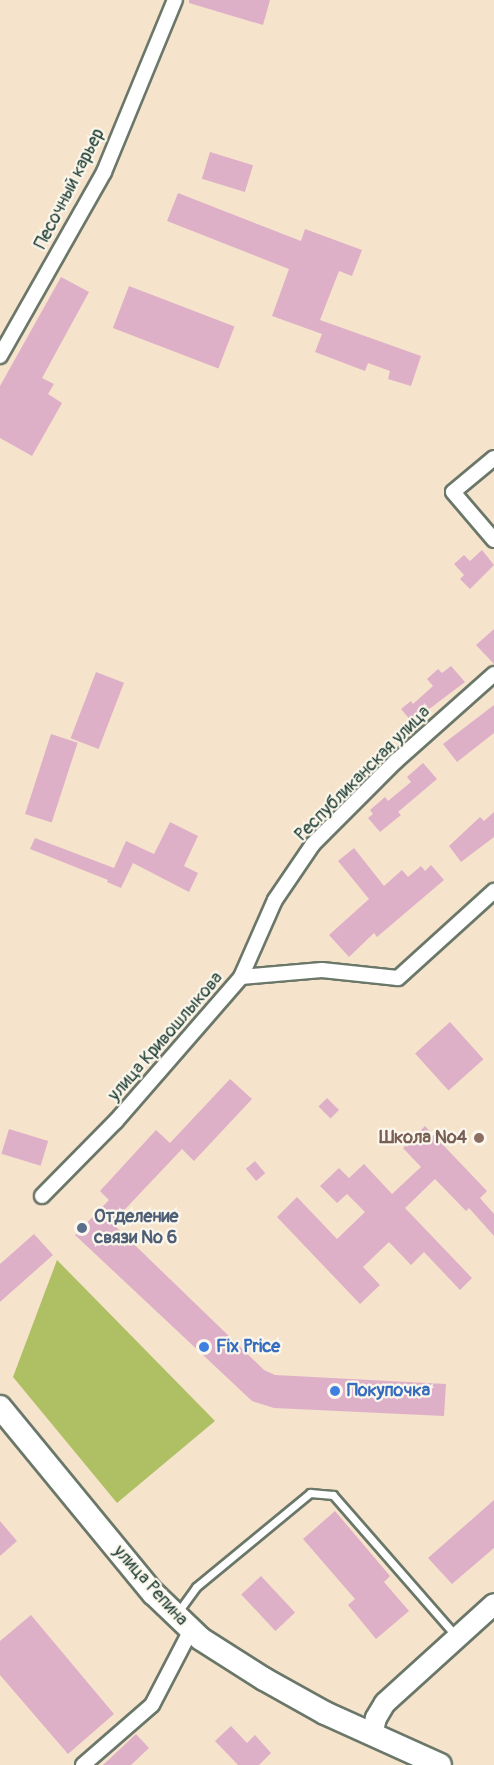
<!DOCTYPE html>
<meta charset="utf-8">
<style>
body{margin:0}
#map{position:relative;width:494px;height:1765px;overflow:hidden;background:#f6e3cc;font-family:Pangolin,sans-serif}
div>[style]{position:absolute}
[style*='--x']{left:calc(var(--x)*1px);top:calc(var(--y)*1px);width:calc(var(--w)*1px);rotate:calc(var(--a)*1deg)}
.green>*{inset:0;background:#aec063}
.building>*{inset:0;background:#ddb0c8;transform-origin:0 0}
.roads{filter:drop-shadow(2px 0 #6a7769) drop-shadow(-2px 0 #6a7769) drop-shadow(0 2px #6a7769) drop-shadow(0 -2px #6a7769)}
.service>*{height:7px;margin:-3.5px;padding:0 3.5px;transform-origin:3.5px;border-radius:3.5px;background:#fff}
.minor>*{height:14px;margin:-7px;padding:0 7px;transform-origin:7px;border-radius:7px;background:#fff}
.secondary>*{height:20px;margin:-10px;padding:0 10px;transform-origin:10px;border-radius:10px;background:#fff}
.primary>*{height:22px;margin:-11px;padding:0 11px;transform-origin:11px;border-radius:11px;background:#fff}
.dots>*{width:16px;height:16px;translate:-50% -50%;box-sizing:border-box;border:3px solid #fbf7ec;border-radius:50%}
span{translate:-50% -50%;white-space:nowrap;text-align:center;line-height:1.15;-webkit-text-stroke:4.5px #fbf7ec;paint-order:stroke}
.street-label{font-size:18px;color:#1f3d34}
.education-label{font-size:18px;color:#785e54;font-weight:700}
.right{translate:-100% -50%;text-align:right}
.service-label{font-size:18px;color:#4e5e75;font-weight:700}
.left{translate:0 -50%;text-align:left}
.shop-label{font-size:18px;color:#366cbe;font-weight:700}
</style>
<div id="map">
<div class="green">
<i style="clip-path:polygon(57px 1260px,215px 1421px,117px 1503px,13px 1377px)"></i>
</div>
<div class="building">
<i style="clip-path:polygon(189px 0,270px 0,263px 25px,189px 3px)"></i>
<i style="left:210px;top:152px;width:45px;height:28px;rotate:17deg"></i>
<i style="clip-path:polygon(178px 193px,301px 241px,305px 229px,362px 250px,352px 276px,339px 271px,320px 320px,421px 356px,411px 386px,388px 379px,390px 371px,368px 363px,365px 371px,315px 352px,322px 334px,272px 316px,289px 269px,167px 221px)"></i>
<i style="clip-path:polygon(61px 277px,89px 292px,42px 378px,54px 384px,48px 394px,62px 403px,32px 456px,0 438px,0 386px)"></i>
<i style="left:129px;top:286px;width:113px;height:45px;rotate:21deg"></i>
<i style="clip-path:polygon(482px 550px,494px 565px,470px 589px,460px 579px,464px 575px,454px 564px,464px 555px,470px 561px)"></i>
<i style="clip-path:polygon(494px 629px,494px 664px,476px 645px)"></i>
<i style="clip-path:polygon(451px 666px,465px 682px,412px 722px,401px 709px,411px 701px,413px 704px,433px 686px,427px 679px,438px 669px,442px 673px)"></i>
<i style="left:96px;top:672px;width:30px;height:71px;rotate:21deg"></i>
<i style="clip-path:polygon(494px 705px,494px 733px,457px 762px,443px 744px)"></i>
<i style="left:51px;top:734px;width:28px;height:84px;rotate:18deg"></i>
<i style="clip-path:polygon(423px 763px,437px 779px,398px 812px,401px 815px,380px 832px,368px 818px,373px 814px,370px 810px,385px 797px,388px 801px,411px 782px,407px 777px)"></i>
<i style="clip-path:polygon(494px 812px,494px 837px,461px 862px,449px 846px,480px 817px,484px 821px)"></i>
<i style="clip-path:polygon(170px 822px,198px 836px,184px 866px,198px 873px,189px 892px,133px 863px,121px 888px,107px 882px,108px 880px,30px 849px,35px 838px,114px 868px,126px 841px,154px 854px)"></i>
<i style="clip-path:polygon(354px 848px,384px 886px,402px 870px,408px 877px,421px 866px,425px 871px,431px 865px,444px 880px,377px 937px,374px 933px,349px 957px,329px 935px,369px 899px,338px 861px)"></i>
<i style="left:450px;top:1022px;width:50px;height:47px;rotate:48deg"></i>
<i style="clip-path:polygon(230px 1079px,252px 1099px,194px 1161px,182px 1149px,112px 1223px,264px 1370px,275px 1375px,446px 1384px,444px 1416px,274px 1408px,252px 1401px,75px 1235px,109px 1200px,100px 1191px,156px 1130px,170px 1143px)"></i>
<i style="left:327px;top:1098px;width:17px;height:12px;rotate:45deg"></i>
<i style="clip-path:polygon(425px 1126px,487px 1191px,480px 1198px,494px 1214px,494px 1236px,469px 1208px,466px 1211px,435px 1179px,405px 1208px,472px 1278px,460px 1290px,424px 1252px,411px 1265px,389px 1242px,363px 1267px,380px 1285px,360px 1304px,277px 1217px,297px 1197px,337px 1239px,365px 1212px,347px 1194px,337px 1203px,320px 1186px,339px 1168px,349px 1178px,364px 1164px,392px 1194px,421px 1167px,403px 1148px)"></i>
<i style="left:9px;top:1129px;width:41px;height:26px;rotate:17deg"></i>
<i style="left:255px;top:1161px;width:16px;height:12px;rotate:50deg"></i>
<i style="clip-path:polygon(34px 1234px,53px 1255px,0 1302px,0 1264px)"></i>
<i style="clip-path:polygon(494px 1500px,494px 1548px,452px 1584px,428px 1558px)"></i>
<i style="clip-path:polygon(335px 1511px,390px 1576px,384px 1582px,409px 1611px,376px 1639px,348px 1605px,355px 1599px,303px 1539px)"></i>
<i style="clip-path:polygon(0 1521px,17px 1541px,0 1556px)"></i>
<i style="left:261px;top:1576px;width:50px;height:27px;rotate:47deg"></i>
<i style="clip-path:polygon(31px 1615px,114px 1714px,68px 1754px,0 1675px,0 1641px)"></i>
<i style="clip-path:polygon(231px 1726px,247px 1743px,255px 1735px,271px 1753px,259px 1765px,238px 1765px,215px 1741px)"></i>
<i style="clip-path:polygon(136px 1734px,149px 1748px,131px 1765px,103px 1765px)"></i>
</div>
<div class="roads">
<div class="service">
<i style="--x:178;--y:1612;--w:31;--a:-54"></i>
<i style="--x:196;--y:1587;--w:148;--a:-39.5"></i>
<i style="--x:310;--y:1493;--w:23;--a:5"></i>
<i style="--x:333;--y:1495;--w:189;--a:48.9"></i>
</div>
<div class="minor">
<i style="--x:0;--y:356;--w:211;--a:-60.5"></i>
<i style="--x:104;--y:172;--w:186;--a:-67.6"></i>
<i style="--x:494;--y:458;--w:53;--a:140.3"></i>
<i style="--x:453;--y:492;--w:63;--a:49.5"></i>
<i style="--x:241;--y:977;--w:84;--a:-66.2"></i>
<i style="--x:275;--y:900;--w:68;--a:-55.8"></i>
<i style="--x:313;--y:844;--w:117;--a:-45"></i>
<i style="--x:396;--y:761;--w:131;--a:-41.6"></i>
<i style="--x:42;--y:1196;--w:105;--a:-45.4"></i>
<i style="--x:116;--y:1121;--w:191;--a:-49"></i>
<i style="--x:241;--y:977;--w:81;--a:-4.9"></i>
<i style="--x:322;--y:970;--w:76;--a:6"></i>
<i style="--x:398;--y:978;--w:130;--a:-42.2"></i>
<i style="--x:83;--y:1765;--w:91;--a:-41"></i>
<i style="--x:152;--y:1705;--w:85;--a:-62.5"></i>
</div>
<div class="secondary">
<i style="--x:372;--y:1735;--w:17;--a:-77"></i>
<i style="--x:376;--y:1718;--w:17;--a:-59"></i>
<i style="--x:385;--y:1703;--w:147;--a:-42.2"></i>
</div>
<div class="primary">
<i style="--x:0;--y:1407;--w:241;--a:50.6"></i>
<i style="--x:153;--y:1593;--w:66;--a:43.8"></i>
<i style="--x:201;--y:1639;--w:75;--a:32.4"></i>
<i style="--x:264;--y:1679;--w:70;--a:29.1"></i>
<i style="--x:325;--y:1713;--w:126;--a:24.3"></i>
</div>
</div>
<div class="dots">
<i style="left:479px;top:1138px;background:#8d6e63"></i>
<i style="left:82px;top:1228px;background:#5c6f8a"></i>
<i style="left:204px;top:1347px;background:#3f7fe0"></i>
<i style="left:335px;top:1391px;background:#3f7fe0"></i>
</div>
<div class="street-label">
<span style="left:70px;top:189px;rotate:-63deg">Песочный карьер</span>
<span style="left:363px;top:774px;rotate:-45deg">Республиканская улица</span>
<span style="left:166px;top:1037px;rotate:-49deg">улица Кривошлыкова</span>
<span style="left:150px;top:1586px;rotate:48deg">улица Репина</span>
</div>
<div class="education-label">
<span class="right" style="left:467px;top:1138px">Школа №4</span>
</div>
<div class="service-label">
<span class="left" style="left:94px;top:1228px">Отделение<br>связи № 6</span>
</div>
<div class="shop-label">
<span class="left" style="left:216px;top:1347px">Fix Price</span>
<span class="left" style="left:347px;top:1391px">Покупочка</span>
</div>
</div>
